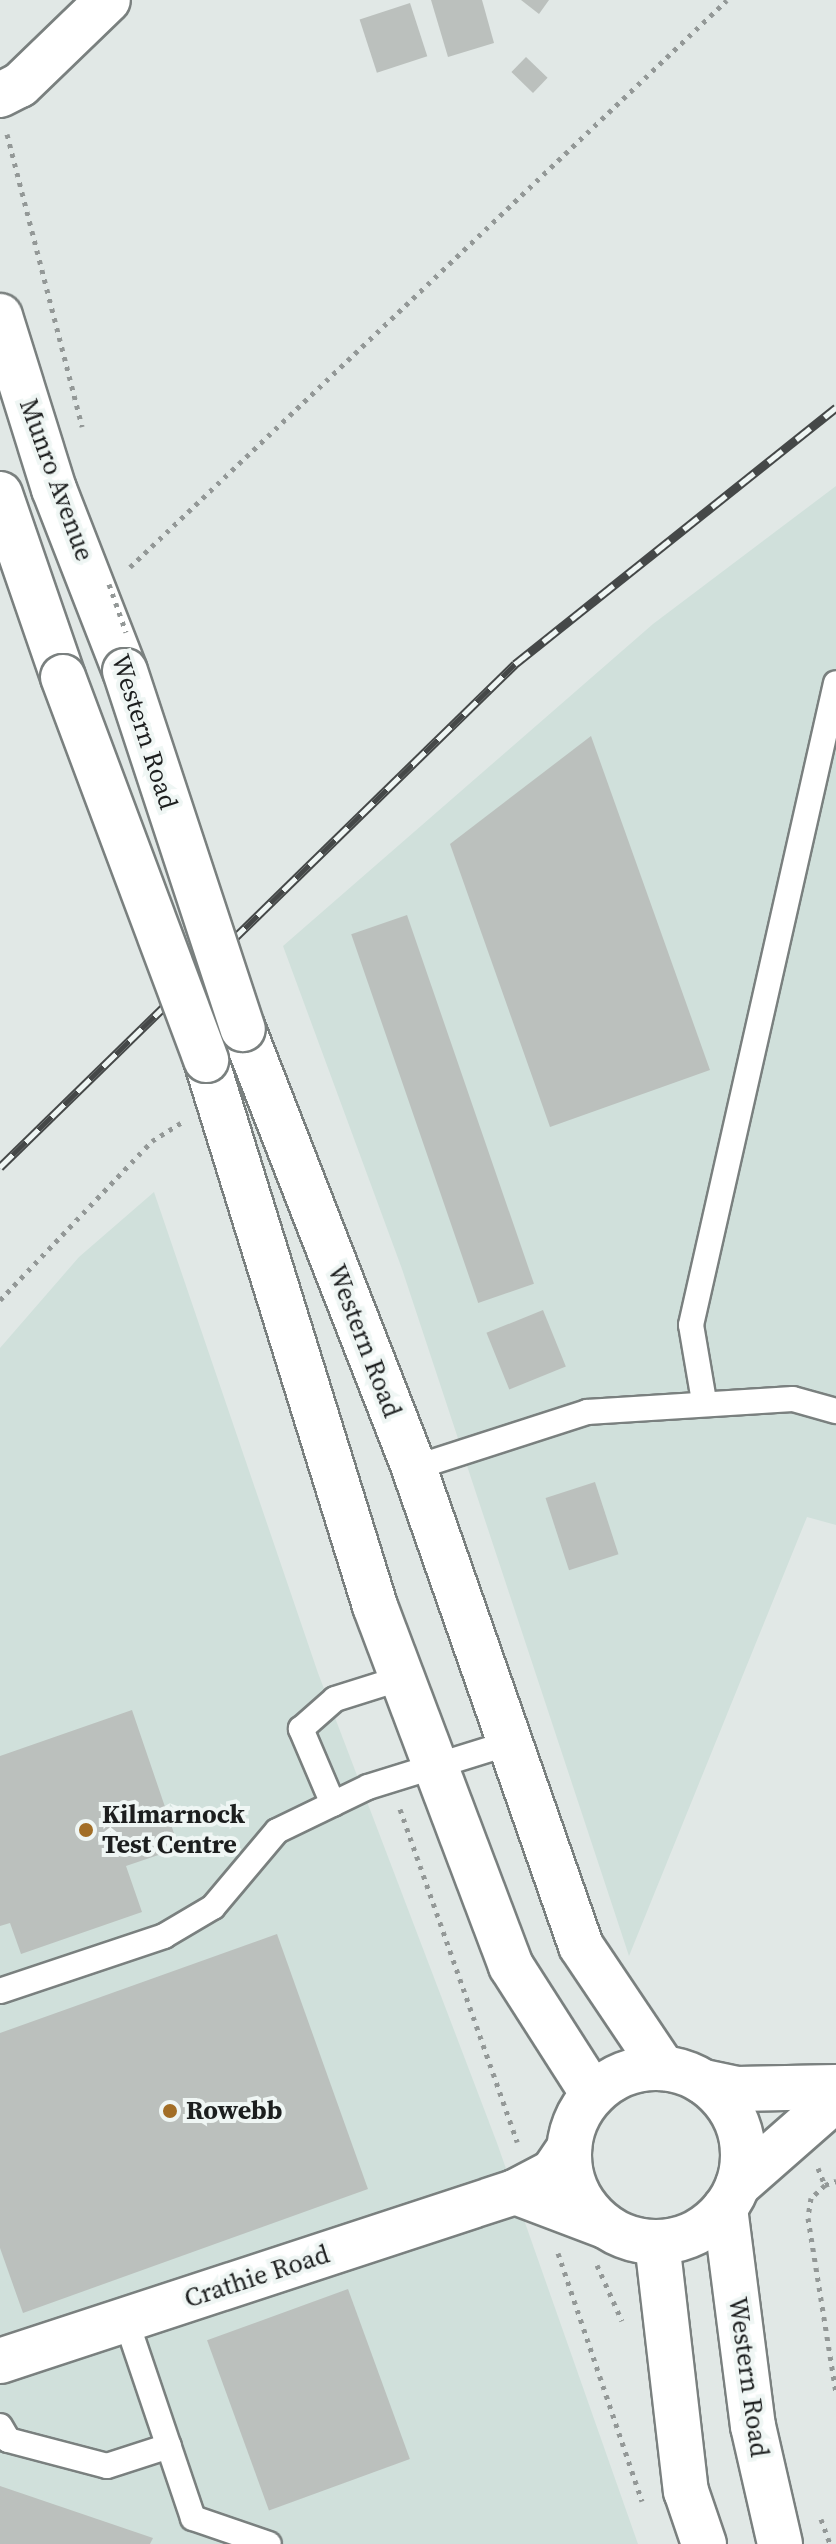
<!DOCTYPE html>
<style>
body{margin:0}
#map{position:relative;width:836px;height:2544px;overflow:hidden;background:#e1e8e6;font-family:"Source Serif 4",serif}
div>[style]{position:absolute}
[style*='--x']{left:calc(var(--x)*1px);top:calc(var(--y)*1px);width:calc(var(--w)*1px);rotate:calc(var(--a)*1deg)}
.built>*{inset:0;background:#d0e0db}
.building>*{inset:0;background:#bbc0bd;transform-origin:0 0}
.path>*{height:5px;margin-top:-2.5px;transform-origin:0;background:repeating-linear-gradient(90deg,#939897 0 4px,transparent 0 10px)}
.roads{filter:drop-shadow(2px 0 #7a807f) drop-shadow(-2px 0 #7a807f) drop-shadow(0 2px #7a807f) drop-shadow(0 -2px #7a807f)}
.service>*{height:24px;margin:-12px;padding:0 12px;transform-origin:12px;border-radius:12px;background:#fff}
.minor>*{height:44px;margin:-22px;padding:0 22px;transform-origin:22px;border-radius:22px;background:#fff}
.tertiary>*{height:44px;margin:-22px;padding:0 22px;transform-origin:22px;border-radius:22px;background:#fff}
.secondary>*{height:44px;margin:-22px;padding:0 22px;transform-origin:22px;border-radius:22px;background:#fff}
.secondary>.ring{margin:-22px;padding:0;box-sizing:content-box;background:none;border:44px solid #fff;border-radius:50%}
.rail>*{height:9px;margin-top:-4.5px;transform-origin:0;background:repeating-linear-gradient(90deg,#eff6f4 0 18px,#454848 0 36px);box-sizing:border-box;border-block:2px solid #454848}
.path-bridge>*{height:5px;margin-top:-2.5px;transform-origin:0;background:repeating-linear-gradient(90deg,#939897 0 4px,transparent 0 10px)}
.bridges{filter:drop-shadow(2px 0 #7a807f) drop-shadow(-2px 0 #7a807f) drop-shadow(0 2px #7a807f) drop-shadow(0 -2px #7a807f)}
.secondary-bridge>*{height:44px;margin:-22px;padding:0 22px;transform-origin:22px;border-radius:22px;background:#fff}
.dots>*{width:22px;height:22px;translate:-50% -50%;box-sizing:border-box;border:4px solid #eff6f4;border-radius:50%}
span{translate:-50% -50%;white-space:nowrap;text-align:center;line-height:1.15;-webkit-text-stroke:8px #eff6f4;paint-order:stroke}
.street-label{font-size:26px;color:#1c1e1e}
.poi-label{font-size:26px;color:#1c1e1e;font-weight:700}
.left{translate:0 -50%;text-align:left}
</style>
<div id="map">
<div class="built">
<i style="clip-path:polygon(836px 486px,836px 1525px,807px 1517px,629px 1956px,402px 1269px,283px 946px,653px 624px)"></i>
<i style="clip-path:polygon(154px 1192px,318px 1673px,497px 2143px,638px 2544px,0 2544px,0 1348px,79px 1257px)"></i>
</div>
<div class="building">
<i style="clip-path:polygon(431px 0,482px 0,494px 43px,448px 57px)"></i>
<i style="clip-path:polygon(521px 0,549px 0,539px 14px)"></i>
<i style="left:410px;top:3px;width:56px;height:53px;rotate:72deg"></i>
<i style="left:526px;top:57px;width:30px;height:21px;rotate:44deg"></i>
<i style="clip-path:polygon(591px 736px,710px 1070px,550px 1127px,450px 844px)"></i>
<i style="left:407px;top:915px;width:390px;height:59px;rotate:71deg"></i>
<i style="left:543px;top:1310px;width:61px;height:61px;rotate:68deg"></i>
<i style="left:595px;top:1482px;width:76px;height:52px;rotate:72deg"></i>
<i style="clip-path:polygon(132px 1710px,179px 1848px,126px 1866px,142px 1912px,21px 1954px,10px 1923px,0 1926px,0 1756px)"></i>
<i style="clip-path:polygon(277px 1934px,368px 2189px,23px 2313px,0 2248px,0 2033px)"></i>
<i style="left:348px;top:2289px;width:181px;height:150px;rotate:70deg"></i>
<i style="clip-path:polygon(0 2486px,153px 2538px,150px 2544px,0 2544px)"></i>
</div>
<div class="path">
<i style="--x:7;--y:134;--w:302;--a:75.6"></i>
<i style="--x:130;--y:567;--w:823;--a:-43.52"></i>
<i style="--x:0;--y:1300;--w:220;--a:-46.3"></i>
<i style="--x:152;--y:1141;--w:34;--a:-32"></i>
<i style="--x:400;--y:1809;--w:353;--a:70.6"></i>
<i style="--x:818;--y:2168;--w:18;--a:68"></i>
<i style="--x:825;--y:2185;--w:12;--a:-20"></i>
<i style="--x:825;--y:2185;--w:19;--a:137"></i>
<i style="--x:811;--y:2198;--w:20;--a:99"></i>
<i style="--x:808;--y:2218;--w:177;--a:80.9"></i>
<i style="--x:558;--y:2253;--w:262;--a:71.3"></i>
<i style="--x:597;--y:2265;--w:61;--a:65.9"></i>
<i style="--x:821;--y:2519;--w:27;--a:70"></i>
</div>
<div class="roads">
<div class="service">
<i style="--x:704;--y:1401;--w:77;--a:-99.7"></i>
<i style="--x:691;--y:1325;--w:658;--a:-77.27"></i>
<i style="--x:414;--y:1468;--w:182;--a:-17.9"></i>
<i style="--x:587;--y:1412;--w:206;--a:-3.6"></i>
<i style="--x:793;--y:1399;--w:45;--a:15.6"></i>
<i style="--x:333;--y:1804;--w:82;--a:-113.1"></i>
<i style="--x:301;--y:1729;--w:45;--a:-41.4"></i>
<i style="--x:335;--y:1699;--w:70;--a:-17.4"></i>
<i style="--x:0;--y:1991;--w:173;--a:-18.5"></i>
<i style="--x:164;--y:1936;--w:57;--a:-30.6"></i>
<i style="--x:213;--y:1907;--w:99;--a:-49.9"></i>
<i style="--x:277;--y:1831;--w:101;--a:-25.8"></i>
<i style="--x:368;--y:1787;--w:148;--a:-17.3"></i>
<i style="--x:126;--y:2320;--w:209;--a:71.3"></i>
<i style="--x:193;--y:2518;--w:80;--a:18.9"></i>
<i style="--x:0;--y:2426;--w:16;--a:60"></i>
<i style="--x:8;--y:2440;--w:102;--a:14.7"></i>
<i style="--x:107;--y:2466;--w:65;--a:-17.9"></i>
</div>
<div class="minor">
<i style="--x:0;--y:95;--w:22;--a:-27"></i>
<i style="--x:20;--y:85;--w:122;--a:-44"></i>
<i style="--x:515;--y:2192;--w:96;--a:20.7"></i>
<i style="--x:0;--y:2361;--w:542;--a:-18.17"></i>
<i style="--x:515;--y:2192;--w:43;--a:-27.8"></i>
<i style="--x:553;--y:2172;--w:29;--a:-56"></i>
</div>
<div class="tertiary">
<i style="--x:704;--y:2082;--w:34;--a:12"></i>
<i style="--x:737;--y:2089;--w:99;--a:-1.2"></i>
<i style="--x:738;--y:2185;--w:130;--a:-41.3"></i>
</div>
<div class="secondary">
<i style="--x:0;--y:316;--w:181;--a:72.7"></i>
<i style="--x:54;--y:489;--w:195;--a:68.7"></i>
<i style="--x:0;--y:494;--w:194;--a:71"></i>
<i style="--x:243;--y:1029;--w:471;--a:68.7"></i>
<i style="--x:414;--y:1468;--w:506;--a:70.74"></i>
<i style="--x:581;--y:1946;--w:147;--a:56.1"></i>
<i style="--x:206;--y:1060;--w:572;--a:72.8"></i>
<i style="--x:375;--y:1606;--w:385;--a:69.3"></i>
<i style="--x:511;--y:1966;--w:152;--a:57.4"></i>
<i class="ring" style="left:569px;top:2068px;width:130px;height:130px"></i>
<i style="--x:725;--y:2208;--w:220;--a:82.7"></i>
<i style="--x:753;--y:2426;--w:121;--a:77.1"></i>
<i style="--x:657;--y:2242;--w:251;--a:83.4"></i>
<i style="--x:686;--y:2491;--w:56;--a:71.2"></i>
</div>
</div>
<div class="rail">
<i style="--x:0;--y:1167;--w:720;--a:-44.32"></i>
<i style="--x:515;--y:664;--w:411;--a:-38.6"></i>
</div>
<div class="path-bridge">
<i style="--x:109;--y:584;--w:51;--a:70.5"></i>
</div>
<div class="bridges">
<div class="secondary-bridge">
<i style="--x:125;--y:671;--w:377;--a:71.8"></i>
<i style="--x:63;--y:677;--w:409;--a:69.5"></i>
</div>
</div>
<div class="dots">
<i style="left:86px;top:1830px;background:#a26e26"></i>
<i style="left:170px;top:2111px;background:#a26e26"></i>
</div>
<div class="street-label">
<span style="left:56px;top:480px;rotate:70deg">Munro Avenue</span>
<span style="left:144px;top:732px;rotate:72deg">Western Road</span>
<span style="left:364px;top:1341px;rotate:69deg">Western Road</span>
<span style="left:257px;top:2277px;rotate:-18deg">Crathie Road</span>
<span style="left:748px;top:2377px;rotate:82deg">Western Road</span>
</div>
<div class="poi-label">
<span class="left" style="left:102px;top:1830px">Kilmarnock<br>Test Centre</span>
<span class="left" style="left:186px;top:2111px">Rowebb</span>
</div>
</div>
